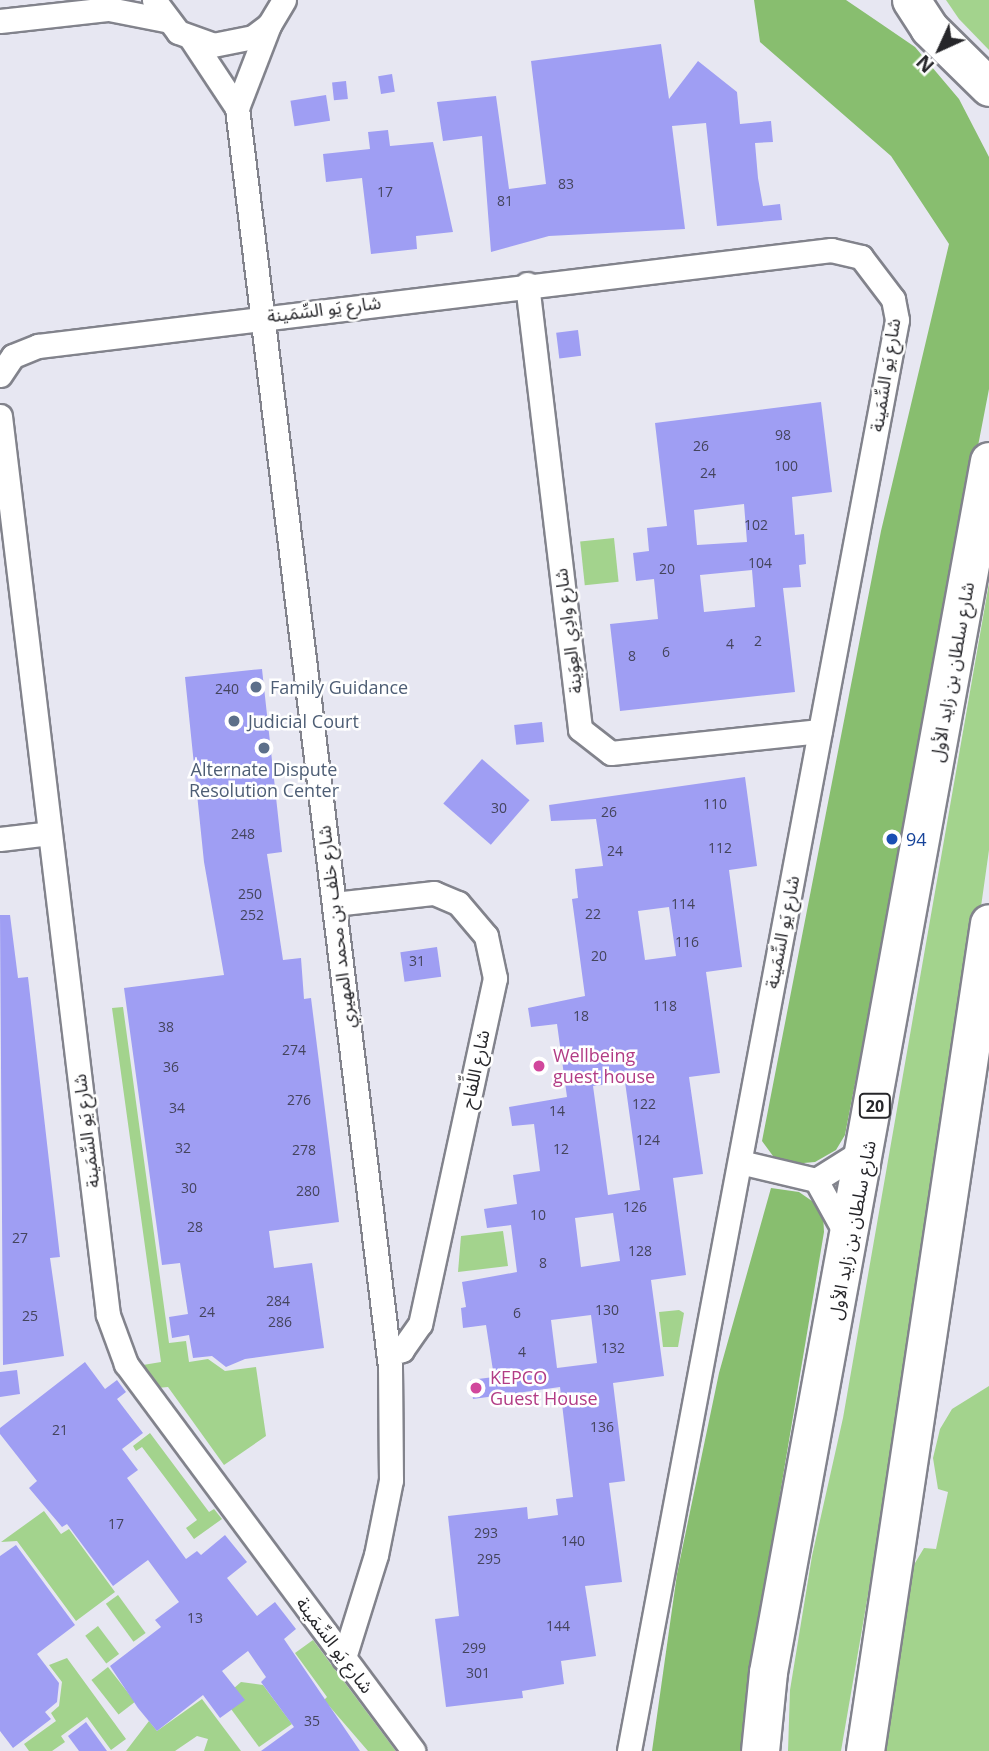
<!DOCTYPE html>
<meta charset="utf-8">
<style>
body{margin:0}
#map{position:relative;width:989px;height:1751px;overflow:hidden;background:#e7e7f2;font-family:"Open Sans","Noto Sans Arabic",sans-serif}
div>[style]{position:absolute}
[style*='--x']{left:calc(var(--x)*1px);top:calc(var(--y)*1px);width:calc(var(--w)*1px);rotate:calc(var(--a)*1deg)}
.green>*{inset:0;background:#a3d38d;transform-origin:0 0}
.forest>*{inset:0;background:#88be6f}
.building>*{inset:0;background:#9f9ef3;transform-origin:0 0}
.roads{filter:drop-shadow(2px 0 #82838c) drop-shadow(-2px 0 #82838c) drop-shadow(0 2px #82838c) drop-shadow(0 -2px #82838c)}
.minor>*{height:23px;margin:-11.5px;padding:0 11.5px;transform-origin:11.5px;border-radius:11.5px;background:#fff}
.primary>*{height:37px;margin:-18.5px;padding:0 18.5px;transform-origin:18.5px;border-radius:18.5px;background:#fff}
.dots>*{width:19px;height:19px;translate:-50% -50%;box-sizing:border-box;border:4px solid #fff;border-radius:50%}
span{translate:-50% -50%;white-space:nowrap;text-align:center;line-height:1.15;-webkit-text-stroke:5px #fff;paint-order:stroke}
.number-label{font-size:14px;color:#44445c}
.number-label span{-webkit-text-stroke-width:0}
.shield-label span{padding:2px 5px;background:#fff;border:2px solid;border-radius:5px;-webkit-text-stroke-width:0}
.shield-label{font-size:16px;color:#26262a;font-weight:700}
.street-label{font-size:18px;color:#26262a}
.service-label{font-size:18px;color:#4e5e75}
.left{translate:0 -50%;text-align:left}
.transit-label{font-size:18px;color:#164399}
.hotel-label{font-size:18px;color:#b23c85}
.north{position:absolute;left:905px;top:14px;width:70px;height:70px;-webkit-text-stroke:5px #fff;paint-order:stroke;rotate:225deg;font-size:19px;font-weight:700;line-height:28px;text-align:center;color:#26262a}
.north::after{content:'';display:block;margin:auto;width:24px;height:32px;background:#26262a;clip-path:polygon(50% 0,100% 100%,50% 72%,0 100%)}
</style>
<div id="map">
<div class="green">
<i style="clip-path:polygon(946px 0,989px 0,989px 50px,959px 19px)"></i>
<i style="left:614px;top:538px;width:44px;height:34px;rotate:84deg"></i>
<i style="clip-path:polygon(989px 583px,989px 850px,955px 1091px,841px 1751px,788px 1751px,790px 1690px,812px 1556px,843px 1418px)"></i>
<i style="clip-path:polygon(123px 1007px,169px 1343px,186px 1341px,189px 1362px,208px 1359px,225px 1371px,256px 1367px,266px 1436px,224px 1465px,168px 1387px,157px 1388px,143px 1365px,161px 1362px,112px 1008px)"></i>
<i style="clip-path:polygon(503px 1231px,508px 1266px,458px 1272px,461px 1236px)"></i>
<i style="clip-path:polygon(679px 1310px,684px 1313px,678px 1347px,663px 1347px,659px 1312px)"></i>
<i style="clip-path:polygon(989px 1386px,989px 1751px,883px 1751px,909px 1573px,924px 1548px,936px 1549px,948px 1492px,938px 1489px,933px 1458px,940px 1429px,952px 1409px)"></i>
<i style="clip-path:polygon(150px 1433px,209px 1512px,214px 1509px,222px 1519px,194px 1539px,186px 1528px,197px 1520px,142px 1447px,136px 1451px,133px 1446px)"></i>
<i style="clip-path:polygon(44px 1511px,61px 1534px,69px 1529px,115px 1592px,76px 1621px,17px 1541px,1px 1542px)"></i>
<i style="left:118px;top:1595px;width:47px;height:15px;rotate:54deg"></i>
<i style="left:98px;top:1626px;width:35px;height:16px;rotate:53deg"></i>
<i style="clip-path:polygon(313px 1640px,395px 1750px,395px 1751px,368px 1751px,324px 1700px,327px 1697px,295px 1653px)"></i>
<i style="clip-path:polygon(67px 1658px,126px 1739px,111px 1750px,87px 1717px,61px 1736px,65px 1742px,52px 1751px,29px 1751px,24px 1744px,56px 1721px,51px 1713px,59px 1706px,62px 1682px,49px 1665px)"></i>
<i style="left:108px;top:1667px;width:44px;height:21px;rotate:52deg"></i>
<i style="clip-path:polygon(241px 1682px,263px 1685px,292px 1724px,259px 1747px,231px 1709px,233px 1689px)"></i>
<i style="clip-path:polygon(202px 1699px,241px 1751px,204px 1751px,208px 1739px,197px 1736px,175px 1751px,126px 1751px,149px 1721px,157px 1731px)"></i>
</div>
<div class="forest">
<i style="clip-path:polygon(754px 0,846px 0,874px 19px,915px 47px,959px 99px,989px 157px,989px 389px,845px 1135px,836px 1150px,815px 1162px,792px 1164px,773px 1156px,762px 1141px,881px 531px,949px 244px,891px 156px,760px 42px)"></i>
<i style="clip-path:polygon(771px 1188px,799px 1192px,812px 1201px,823px 1212px,824px 1232px,752px 1661px,746px 1751px,652px 1751px,677px 1574px,719px 1373px)"></i>
</div>
<div class="building">
<i style="clip-path:polygon(661px 44px,669px 99px,698px 61px,737px 92px,740px 124px,771px 121px,773px 142px,755px 143px,758px 178px,763px 206px,780px 204px,782px 220px,717px 226px,706px 123px,672px 126px,685px 229px,549px 236px,491px 252px,482px 136px,443px 141px,437px 102px,496px 96px,509px 189px,546px 184px,531px 61px)"></i>
<i style="left:392px;top:74px;width:18px;height:14px;rotate:81deg"></i>
<i style="left:346px;top:81px;width:18px;height:14px;rotate:84deg"></i>
<i style="left:326px;top:95px;width:26px;height:36px;rotate:81deg"></i>
<i style="clip-path:polygon(388px 130px,390px 146px,433px 142px,453px 232px,416px 236px,417px 249px,371px 254px,362px 178px,326px 182px,323px 154px,370px 149px,368px 132px)"></i>
<i style="left:578px;top:330px;width:26px;height:22px;rotate:83deg"></i>
<i style="clip-path:polygon(evenodd,821px 402px,832px 492px,792px 497px,795px 535px,804px 534px,806px 564px,799px 565px,801px 587px,783px 588px,795px 692px,620px 711px,610px 624px,658px 619px,654px 579px,636px 581px,633px 553px,649px 551px,647px 528px,667px 526px,655px 423px,821px 402px,744px 504px,747px 542px,697px 545px,694px 510px,744px 504px,821px 402px,752px 570px,755px 607px,704px 612px,700px 575px,752px 570px)"></i>
<i style="clip-path:polygon(262px 669px,282px 852px,267px 854px,283px 960px,301px 958px,304px 999px,311px 998px,339px 1222px,269px 1231px,274px 1268px,312px 1263px,324px 1348px,245px 1359px,226px 1367px,212px 1356px,193px 1358px,189px 1335px,172px 1338px,169px 1317px,188px 1314px,180px 1263px,162px 1265px,124px 988px,224px 975px,204px 862px,185px 677px)"></i>
<i style="left:542px;top:722px;width:20px;height:28px;rotate:84deg"></i>
<i style="left:482px;top:759px;width:63px;height:59px;rotate:41deg"></i>
<i style="clip-path:polygon(evenodd,745px 777px,757px 866px,729px 870px,742px 967px,706px 972px,720px 1073px,689px 1077px,703px 1174px,673px 1178px,686px 1275px,651px 1280px,664px 1376px,613px 1383px,625px 1481px,609px 1483px,622px 1582px,585px 1586px,596px 1656px,561px 1661px,564px 1684px,522px 1691px,523px 1698px,446px 1707px,435px 1619px,459px 1616px,448px 1516px,527px 1507px,528px 1519px,558px 1515px,556px 1499px,573px 1497px,560px 1387px,473px 1399px,470px 1380px,494px 1377px,486px 1325px,463px 1328px,461px 1308px,466px 1307px,462px 1282px,517px 1272px,511px 1225px,487px 1228px,484px 1209px,517px 1204px,513px 1175px,540px 1171px,534px 1124px,512px 1126px,509px 1107px,567px 1097px,557px 1024px,531px 1027px,528px 1008px,585px 996px,572px 899px,578px 898px,575px 869px,603px 866px,596px 819px,551px 821px,549px 805px,745px 777px,669px 907px,676px 956px,645px 960px,638px 911px,669px 907px,745px 777px,625px 1082px,640px 1190px,608px 1195px,593px 1086px,625px 1082px,745px 777px,613px 1213px,620px 1261px,581px 1267px,575px 1218px,613px 1213px,745px 777px,591px 1315px,597px 1363px,557px 1368px,551px 1320px,591px 1315px)"></i>
<i style="clip-path:polygon(0 915px,10px 915px,18px 978px,28px 977px,60px 1257px,50px 1258px,64px 1356px,3px 1365px)"></i>
<i style="left:437px;top:947px;width:30px;height:37px;rotate:82deg"></i>
<i style="clip-path:polygon(85px 1362px,105px 1389px,117px 1380px,126px 1392px,117px 1399px,143px 1433px,122px 1449px,138px 1470px,127px 1478px,186px 1559px,197px 1551px,201px 1555px,225px 1535px,247px 1562px,227px 1578px,257px 1616px,275px 1602px,296px 1629px,284px 1639px,360px 1751px,261px 1751px,294px 1727px,261px 1682px,266px 1677px,248px 1651px,222px 1671px,245px 1700px,220px 1718px,203px 1695px,157px 1731px,138px 1708px,110px 1666px,161px 1627px,155px 1620px,179px 1602px,148px 1560px,113px 1586px,67px 1524px,62px 1527px,29px 1488px,37px 1481px,0 1434px,0 1428px)"></i>
<i style="clip-path:polygon(17px 1370px,20px 1394px,0 1397px,0 1372px)"></i>
<i style="clip-path:polygon(16px 1545px,75px 1625px,37px 1654px,59px 1683px,57px 1702px,45px 1712px,51px 1719px,13px 1748px,0 1731px,0 1556px)"></i>
<i style="clip-path:polygon(86px 1722px,107px 1751px,79px 1751px,68px 1736px)"></i>
</div>
<div class="roads">
<div class="minor">
<i style="--x:154;--y:0;--w:40;--a:53"></i>
<i style="--x:178;--y:32;--w:37;--a:20"></i>
<i style="--x:213;--y:45;--w:41;--a:-11.3"></i>
<i style="--x:253;--y:37;--w:20;--a:-37"></i>
<i style="--x:269;--y:25;--w:29;--a:-59"></i>
<i style="--x:0;--y:21;--w:110;--a:-6.3"></i>
<i style="--x:109;--y:9;--w:57;--a:11.1"></i>
<i style="--x:192;--y:40;--w:82;--a:56.5"></i>
<i style="--x:237;--y:108;--w:1268;--a:83.07"></i>
<i style="--x:390;--y:1367;--w:113;--a:89.5"></i>
<i style="--x:391;--y:1480;--w:76;--a:101.3"></i>
<i style="--x:376;--y:1555;--w:108;--a:107.3"></i>
<i style="--x:237;--y:108;--w:89;--a:-68.9"></i>
<i style="--x:527;--y:284;--w:448;--a:83.2"></i>
<i style="--x:580;--y:729;--w:39;--a:38"></i>
<i style="--x:611;--y:753;--w:210;--a:-6"></i>
<i style="--x:0;--y:375;--w:23;--a:-56"></i>
<i style="--x:13;--y:356;--w:27;--a:-22"></i>
<i style="--x:38;--y:346;--w:799;--a:-6.9"></i>
<i style="--x:831;--y:250;--w:31;--a:13"></i>
<i style="--x:861;--y:257;--w:53;--a:52.7"></i>
<i style="--x:893;--y:299;--w:21;--a:79"></i>
<i style="--x:897;--y:320;--w:1456;--a:100.61"></i>
<i style="--x:0;--y:416;--w:905;--a:83.15"></i>
<i style="--x:108;--y:1315;--w:52;--a:69.8"></i>
<i style="--x:126;--y:1364;--w:482;--a:53.4"></i>
<i style="--x:0;--y:839;--w:50;--a:-6.8"></i>
<i style="--x:334;--y:904;--w:101;--a:-6.3"></i>
<i style="--x:434;--y:893;--w:26;--a:23"></i>
<i style="--x:458;--y:903;--w:43;--a:49.7"></i>
<i style="--x:486;--y:936;--w:43;--a:77.9"></i>
<i style="--x:495;--y:978;--w:354;--a:102.2"></i>
<i style="--x:420;--y:1324;--w:32;--a:125"></i>
<i style="--x:402;--y:1350;--w:14;--a:163"></i>
<i style="--x:740;--y:1162;--w:78;--a:13.3"></i>
<i style="--x:816;--y:1180;--w:60;--a:-32.1"></i>
<i style="--x:816;--y:1180;--w:66;--a:61.1"></i>
</div>
<div class="primary">
<i style="--x:911;--y:0;--w:33;--a:57"></i>
<i style="--x:929;--y:28;--w:84;--a:44.5"></i>
<i style="--x:760;--y:1751;--w:79;--a:-84.2"></i>
<i style="--x:768;--y:1672;--w:1231;--a:-79.66"></i>
<i style="--x:865;--y:1751;--w:837;--a:-81.48"></i>
</div>
</div>
<div class="dots">
<i style="left:256px;top:687px;background:#5c6f8a"></i>
<i style="left:234px;top:721px;background:#5c6f8a"></i>
<i style="left:264px;top:748px;background:#5c6f8a"></i>
<i style="left:892px;top:839px;background:#1a4fb4"></i>
<i style="left:539px;top:1066px;background:#d1479c"></i>
<i style="left:476px;top:1388px;background:#d1479c"></i>
</div>
<div class="number-label">
<span style="left:566px;top:184px">83</span>
<span style="left:385px;top:192px">17</span>
<span style="left:505px;top:201px">81</span>
<span style="left:783px;top:435px">98</span>
<span style="left:701px;top:446px">26</span>
<span style="left:786px;top:466px">100</span>
<span style="left:708px;top:473px">24</span>
<span style="left:756px;top:525px">102</span>
<span style="left:760px;top:563px">104</span>
<span style="left:667px;top:569px">20</span>
<span style="left:758px;top:641px">2</span>
<span style="left:730px;top:644px">4</span>
<span style="left:666px;top:652px">6</span>
<span style="left:632px;top:656px">8</span>
<span style="left:227px;top:689px">240</span>
<span style="left:715px;top:804px">110</span>
<span style="left:499px;top:808px">30</span>
<span style="left:609px;top:812px">26</span>
<span style="left:243px;top:834px">248</span>
<span style="left:720px;top:848px">112</span>
<span style="left:615px;top:851px">24</span>
<span style="left:250px;top:894px">250</span>
<span style="left:683px;top:904px">114</span>
<span style="left:593px;top:914px">22</span>
<span style="left:252px;top:915px">252</span>
<span style="left:687px;top:942px">116</span>
<span style="left:599px;top:956px">20</span>
<span style="left:417px;top:961px">31</span>
<span style="left:665px;top:1006px">118</span>
<span style="left:581px;top:1016px">18</span>
<span style="left:166px;top:1027px">38</span>
<span style="left:294px;top:1050px">274</span>
<span style="left:171px;top:1067px">36</span>
<span style="left:299px;top:1100px">276</span>
<span style="left:644px;top:1104px">122</span>
<span style="left:177px;top:1108px">34</span>
<span style="left:557px;top:1111px">14</span>
<span style="left:648px;top:1140px">124</span>
<span style="left:183px;top:1148px">32</span>
<span style="left:561px;top:1149px">12</span>
<span style="left:304px;top:1150px">278</span>
<span style="left:189px;top:1188px">30</span>
<span style="left:308px;top:1191px">280</span>
<span style="left:635px;top:1207px">126</span>
<span style="left:538px;top:1215px">10</span>
<span style="left:195px;top:1227px">28</span>
<span style="left:20px;top:1238px">27</span>
<span style="left:640px;top:1251px">128</span>
<span style="left:543px;top:1263px">8</span>
<span style="left:278px;top:1301px">284</span>
<span style="left:607px;top:1310px">130</span>
<span style="left:207px;top:1312px">24</span>
<span style="left:517px;top:1313px">6</span>
<span style="left:30px;top:1316px">25</span>
<span style="left:280px;top:1322px">286</span>
<span style="left:613px;top:1348px">132</span>
<span style="left:522px;top:1352px">4</span>
<span style="left:602px;top:1427px">136</span>
<span style="left:60px;top:1430px">21</span>
<span style="left:116px;top:1524px">17</span>
<span style="left:486px;top:1533px">293</span>
<span style="left:573px;top:1541px">140</span>
<span style="left:489px;top:1559px">295</span>
<span style="left:195px;top:1618px">13</span>
<span style="left:558px;top:1626px">144</span>
<span style="left:474px;top:1648px">299</span>
<span style="left:478px;top:1673px">301</span>
<span style="left:312px;top:1721px">35</span>
</div>
<div class="shield-label">
<span style="left:875px;top:1106px">20</span>
</div>
<div class="street-label">
<span style="left:324px;top:309px;rotate:-7deg">شارع يَو السِّمَينة</span>
<span style="left:885px;top:375px;rotate:-81deg">شارع يَو السِّمَينة</span>
<span style="left:568px;top:631px;rotate:-97deg">شارع وادِي العِوَينة</span>
<span style="left:952px;top:672px;rotate:-80deg">شارع سلطان بن زايد الأول</span>
<span style="left:336px;top:927px;rotate:-97deg">شارع خلف بن محمد المهيري</span>
<span style="left:782px;top:932px;rotate:-79deg">شارع يَو السِّمَينة</span>
<span style="left:475px;top:1069px;rotate:-78deg">شارع اللِّفاح</span>
<span style="left:86px;top:1131px;rotate:-97deg">شارع يَو السِّمَينة</span>
<span style="left:852px;top:1230px;rotate:-79deg">شارع سلطان بن زايد الأول</span>
<span style="left:335px;top:1645px;rotate:53deg">شارع يَو السِّمَينة</span>
</div>
<div class="service-label">
<span class="left" style="left:270px;top:687px">Family Guidance</span>
<span class="left" style="left:248px;top:721px">Judicial Court</span>
<span style="left:264px;top:780px">Alternate Dispute<br>Resolution Center</span>
</div>
<div class="transit-label">
<span class="left" style="left:906px;top:839px">94</span>
</div>
<div class="hotel-label">
<span class="left" style="left:553px;top:1066px">Wellbeing<br>guest house</span>
<span class="left" style="left:490px;top:1388px">KEPCO<br>Guest House</span>
</div>
<div class="north">N</div>
</div>
